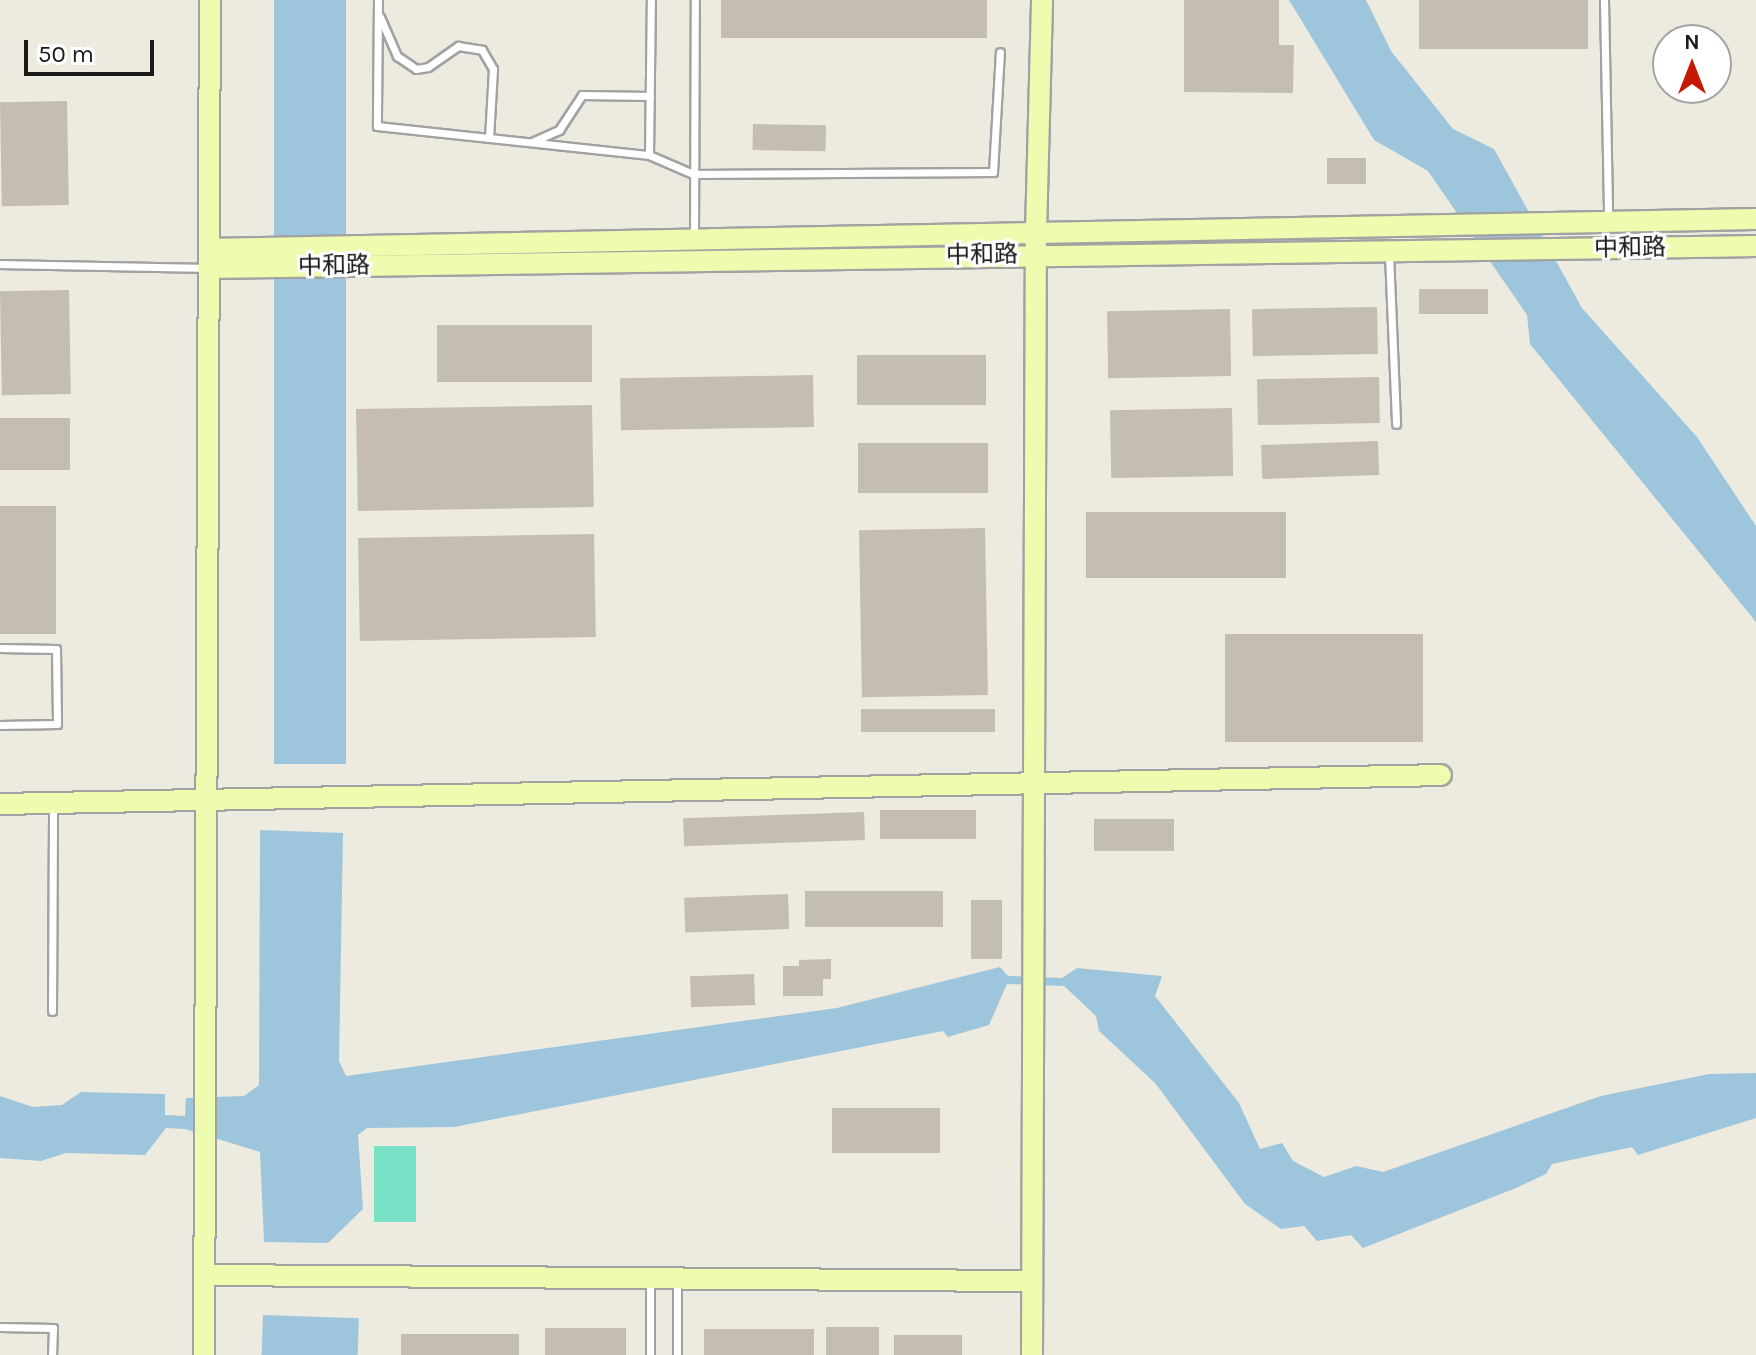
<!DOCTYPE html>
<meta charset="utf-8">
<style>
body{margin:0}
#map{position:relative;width:1756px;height:1355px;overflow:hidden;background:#edeadf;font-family:Karla,"Noto Sans SC",sans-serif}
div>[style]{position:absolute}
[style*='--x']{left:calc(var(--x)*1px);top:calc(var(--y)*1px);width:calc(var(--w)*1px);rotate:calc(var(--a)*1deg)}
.pitch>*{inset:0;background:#79e1c6;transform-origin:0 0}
.water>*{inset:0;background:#9dc6dd;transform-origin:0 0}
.building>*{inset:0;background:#c5bdb3;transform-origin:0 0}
.roads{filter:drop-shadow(2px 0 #a2a2a2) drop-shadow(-2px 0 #a2a2a2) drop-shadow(0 2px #a2a2a2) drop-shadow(0 -2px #a2a2a2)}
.lane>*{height:7px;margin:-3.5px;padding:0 3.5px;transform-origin:3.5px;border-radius:3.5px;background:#fff}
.secondary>*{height:20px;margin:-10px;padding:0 10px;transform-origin:10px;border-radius:10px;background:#eefcaf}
span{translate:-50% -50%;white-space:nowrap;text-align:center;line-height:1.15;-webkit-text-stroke:6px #fff;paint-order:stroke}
.street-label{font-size:24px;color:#1b1b1b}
.north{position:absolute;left:1652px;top:24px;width:80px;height:80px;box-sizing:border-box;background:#fff;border:2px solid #a4a4a4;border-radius:50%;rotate:0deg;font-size:22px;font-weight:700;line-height:32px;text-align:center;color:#1b1b1b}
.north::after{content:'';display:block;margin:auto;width:28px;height:36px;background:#c51a00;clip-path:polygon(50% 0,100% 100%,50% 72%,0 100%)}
.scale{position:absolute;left:24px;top:40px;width:130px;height:36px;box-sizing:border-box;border:4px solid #1b1b1b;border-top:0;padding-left:10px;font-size:24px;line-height:28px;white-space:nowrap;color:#1b1b1b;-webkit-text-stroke:6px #fff;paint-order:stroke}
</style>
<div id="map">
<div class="pitch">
<i style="left:374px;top:1146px;width:42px;height:76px"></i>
</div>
<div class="water">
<i style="left:274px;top:0;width:72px;height:764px"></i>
<i style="clip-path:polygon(1289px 0,1366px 0,1391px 51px,1453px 129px,1494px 149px,1582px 308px,1697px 437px,1756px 526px,1756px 622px,1530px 344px,1527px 315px,1428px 171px,1374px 140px)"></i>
<i style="clip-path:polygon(260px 830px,343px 833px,339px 1061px,346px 1076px,837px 1008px,1000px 967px,1008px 976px,1062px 978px,1077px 968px,1162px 976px,1155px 996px,1239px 1103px,1260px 1149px,1282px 1143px,1293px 1161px,1324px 1177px,1356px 1166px,1383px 1172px,1601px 1096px,1709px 1074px,1756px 1073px,1756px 1118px,1638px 1155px,1632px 1147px,1552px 1164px,1546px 1174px,1516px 1188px,1363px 1248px,1351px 1235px,1317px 1241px,1304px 1226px,1281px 1229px,1245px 1204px,1155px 1083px,1099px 1031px,1096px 1016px,1064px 986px,1007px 984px,989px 1025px,948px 1037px,943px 1031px,454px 1127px,367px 1128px,358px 1135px,363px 1209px,328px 1243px,264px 1242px,260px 1152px,185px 1129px,166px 1128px,145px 1155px,66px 1153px,41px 1161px,0 1158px,0 1096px,33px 1107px,62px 1105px,81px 1092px,165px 1094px,165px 1115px,185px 1116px,186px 1098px,244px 1096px,259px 1085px)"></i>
<i style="left:263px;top:1315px;width:96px;height:40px;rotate:2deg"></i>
</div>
<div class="building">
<i style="left:721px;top:0;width:266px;height:38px"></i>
<i style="clip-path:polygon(1184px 0,1279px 0,1279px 45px,1294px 45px,1293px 93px,1184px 92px)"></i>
<i style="left:1419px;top:0;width:169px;height:49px"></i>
<i style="left:67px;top:101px;width:104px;height:67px;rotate:89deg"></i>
<i style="left:753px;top:124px;width:73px;height:26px;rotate:1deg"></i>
<i style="left:1366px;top:158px;width:26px;height:39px;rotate:90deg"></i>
<i style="left:1488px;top:289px;width:25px;height:69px;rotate:90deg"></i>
<i style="left:69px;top:290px;width:104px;height:69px;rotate:89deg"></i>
<i style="left:1377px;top:307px;width:47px;height:125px;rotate:89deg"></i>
<i style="left:1230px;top:309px;width:67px;height:123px;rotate:89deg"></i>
<i style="left:592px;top:325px;width:57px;height:155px;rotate:90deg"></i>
<i style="left:857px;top:355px;width:129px;height:50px"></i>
<i style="left:813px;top:375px;width:52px;height:193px;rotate:89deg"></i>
<i style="left:1379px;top:377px;width:46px;height:122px;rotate:89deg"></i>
<i style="left:592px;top:405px;width:102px;height:236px;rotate:89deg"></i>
<i style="left:1232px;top:408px;width:68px;height:122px;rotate:89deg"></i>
<i style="left:0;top:418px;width:70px;height:52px"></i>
<i style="left:1378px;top:441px;width:34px;height:117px;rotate:88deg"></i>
<i style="left:858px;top:443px;width:130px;height:50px"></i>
<i style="left:0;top:506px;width:56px;height:128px"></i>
<i style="left:1086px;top:512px;width:200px;height:66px"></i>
<i style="left:985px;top:528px;width:167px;height:126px;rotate:89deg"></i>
<i style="left:594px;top:534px;width:103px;height:236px;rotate:89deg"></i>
<i style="left:1225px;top:634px;width:198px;height:108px"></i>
<i style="left:995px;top:709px;width:23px;height:134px;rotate:90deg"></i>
<i style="left:976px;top:810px;width:29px;height:96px;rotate:90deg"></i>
<i style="left:864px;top:812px;width:28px;height:181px;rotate:88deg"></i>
<i style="left:1094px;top:819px;width:80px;height:32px"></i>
<i style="left:943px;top:891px;width:36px;height:138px;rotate:90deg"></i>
<i style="left:788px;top:894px;width:35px;height:104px;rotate:88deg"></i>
<i style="left:971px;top:900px;width:31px;height:59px"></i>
<i style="clip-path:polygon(831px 959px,831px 979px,823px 979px,823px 996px,783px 996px,783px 966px,799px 966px,799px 960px)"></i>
<i style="left:754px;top:974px;width:31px;height:64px;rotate:88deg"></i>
<i style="left:832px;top:1108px;width:108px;height:45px"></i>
<i style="left:826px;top:1327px;width:53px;height:28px"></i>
<i style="left:545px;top:1328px;width:81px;height:27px"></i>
<i style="left:704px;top:1329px;width:110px;height:26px"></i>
<i style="left:401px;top:1334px;width:118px;height:21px"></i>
<i style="left:894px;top:1335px;width:68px;height:20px"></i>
</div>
<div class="roads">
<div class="lane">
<i style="--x:378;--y:0;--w:126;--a:90.5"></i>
<i style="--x:377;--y:126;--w:274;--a:6.1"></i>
<i style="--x:649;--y:155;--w:48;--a:23.4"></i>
<i style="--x:693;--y:174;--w:300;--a:-0.4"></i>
<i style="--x:993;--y:172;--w:120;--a:-86.7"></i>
<i style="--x:1604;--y:0;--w:218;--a:88.9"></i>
<i style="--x:380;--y:17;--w:43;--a:66.4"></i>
<i style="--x:397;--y:56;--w:23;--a:34"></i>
<i style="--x:416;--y:69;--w:12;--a:-9"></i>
<i style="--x:428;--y:67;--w:37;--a:-35"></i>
<i style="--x:458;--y:46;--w:24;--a:9"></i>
<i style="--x:482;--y:50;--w:22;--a:60"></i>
<i style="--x:493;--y:69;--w:69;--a:93.3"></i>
<i style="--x:532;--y:142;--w:30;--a:-24"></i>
<i style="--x:559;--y:130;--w:42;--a:-56.7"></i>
<i style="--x:582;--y:95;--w:68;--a:0.8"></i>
<i style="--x:649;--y:155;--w:155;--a:-89.3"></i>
<i style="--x:694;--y:238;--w:238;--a:-89.8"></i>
<i style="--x:1389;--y:254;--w:170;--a:87.6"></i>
<i style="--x:0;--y:264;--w:206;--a:1.1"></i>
<i style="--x:0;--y:648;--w:56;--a:1"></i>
<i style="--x:56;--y:649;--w:75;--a:89.2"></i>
<i style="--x:57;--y:724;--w:57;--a:179"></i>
<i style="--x:52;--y:1011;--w:206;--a:-89.7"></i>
<i style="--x:650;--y:1280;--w:75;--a:90"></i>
<i style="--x:677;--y:1281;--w:74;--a:90"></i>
<i style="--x:0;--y:1327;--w:53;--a:1.1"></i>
<i style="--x:53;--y:1328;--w:27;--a:92"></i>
</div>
<div class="secondary">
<i style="--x:209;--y:249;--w:1547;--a:-1.11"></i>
<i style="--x:208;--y:268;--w:1548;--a:-0.81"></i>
<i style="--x:0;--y:804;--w:1441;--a:-1.15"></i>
<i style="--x:205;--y:1275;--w:827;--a:0.42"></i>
<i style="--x:204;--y:1355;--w:1355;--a:-89.75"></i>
<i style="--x:1032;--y:1355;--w:1123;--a:-89.8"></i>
<i style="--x:1036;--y:232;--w:232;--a:-88.5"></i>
</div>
</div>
<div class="street-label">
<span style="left:1630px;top:248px;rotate:-1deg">中和路</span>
<span style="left:982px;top:255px;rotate:-1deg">中和路</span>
<span style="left:334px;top:266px;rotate:-1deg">中和路</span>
</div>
<div class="north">N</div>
<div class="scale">50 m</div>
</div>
